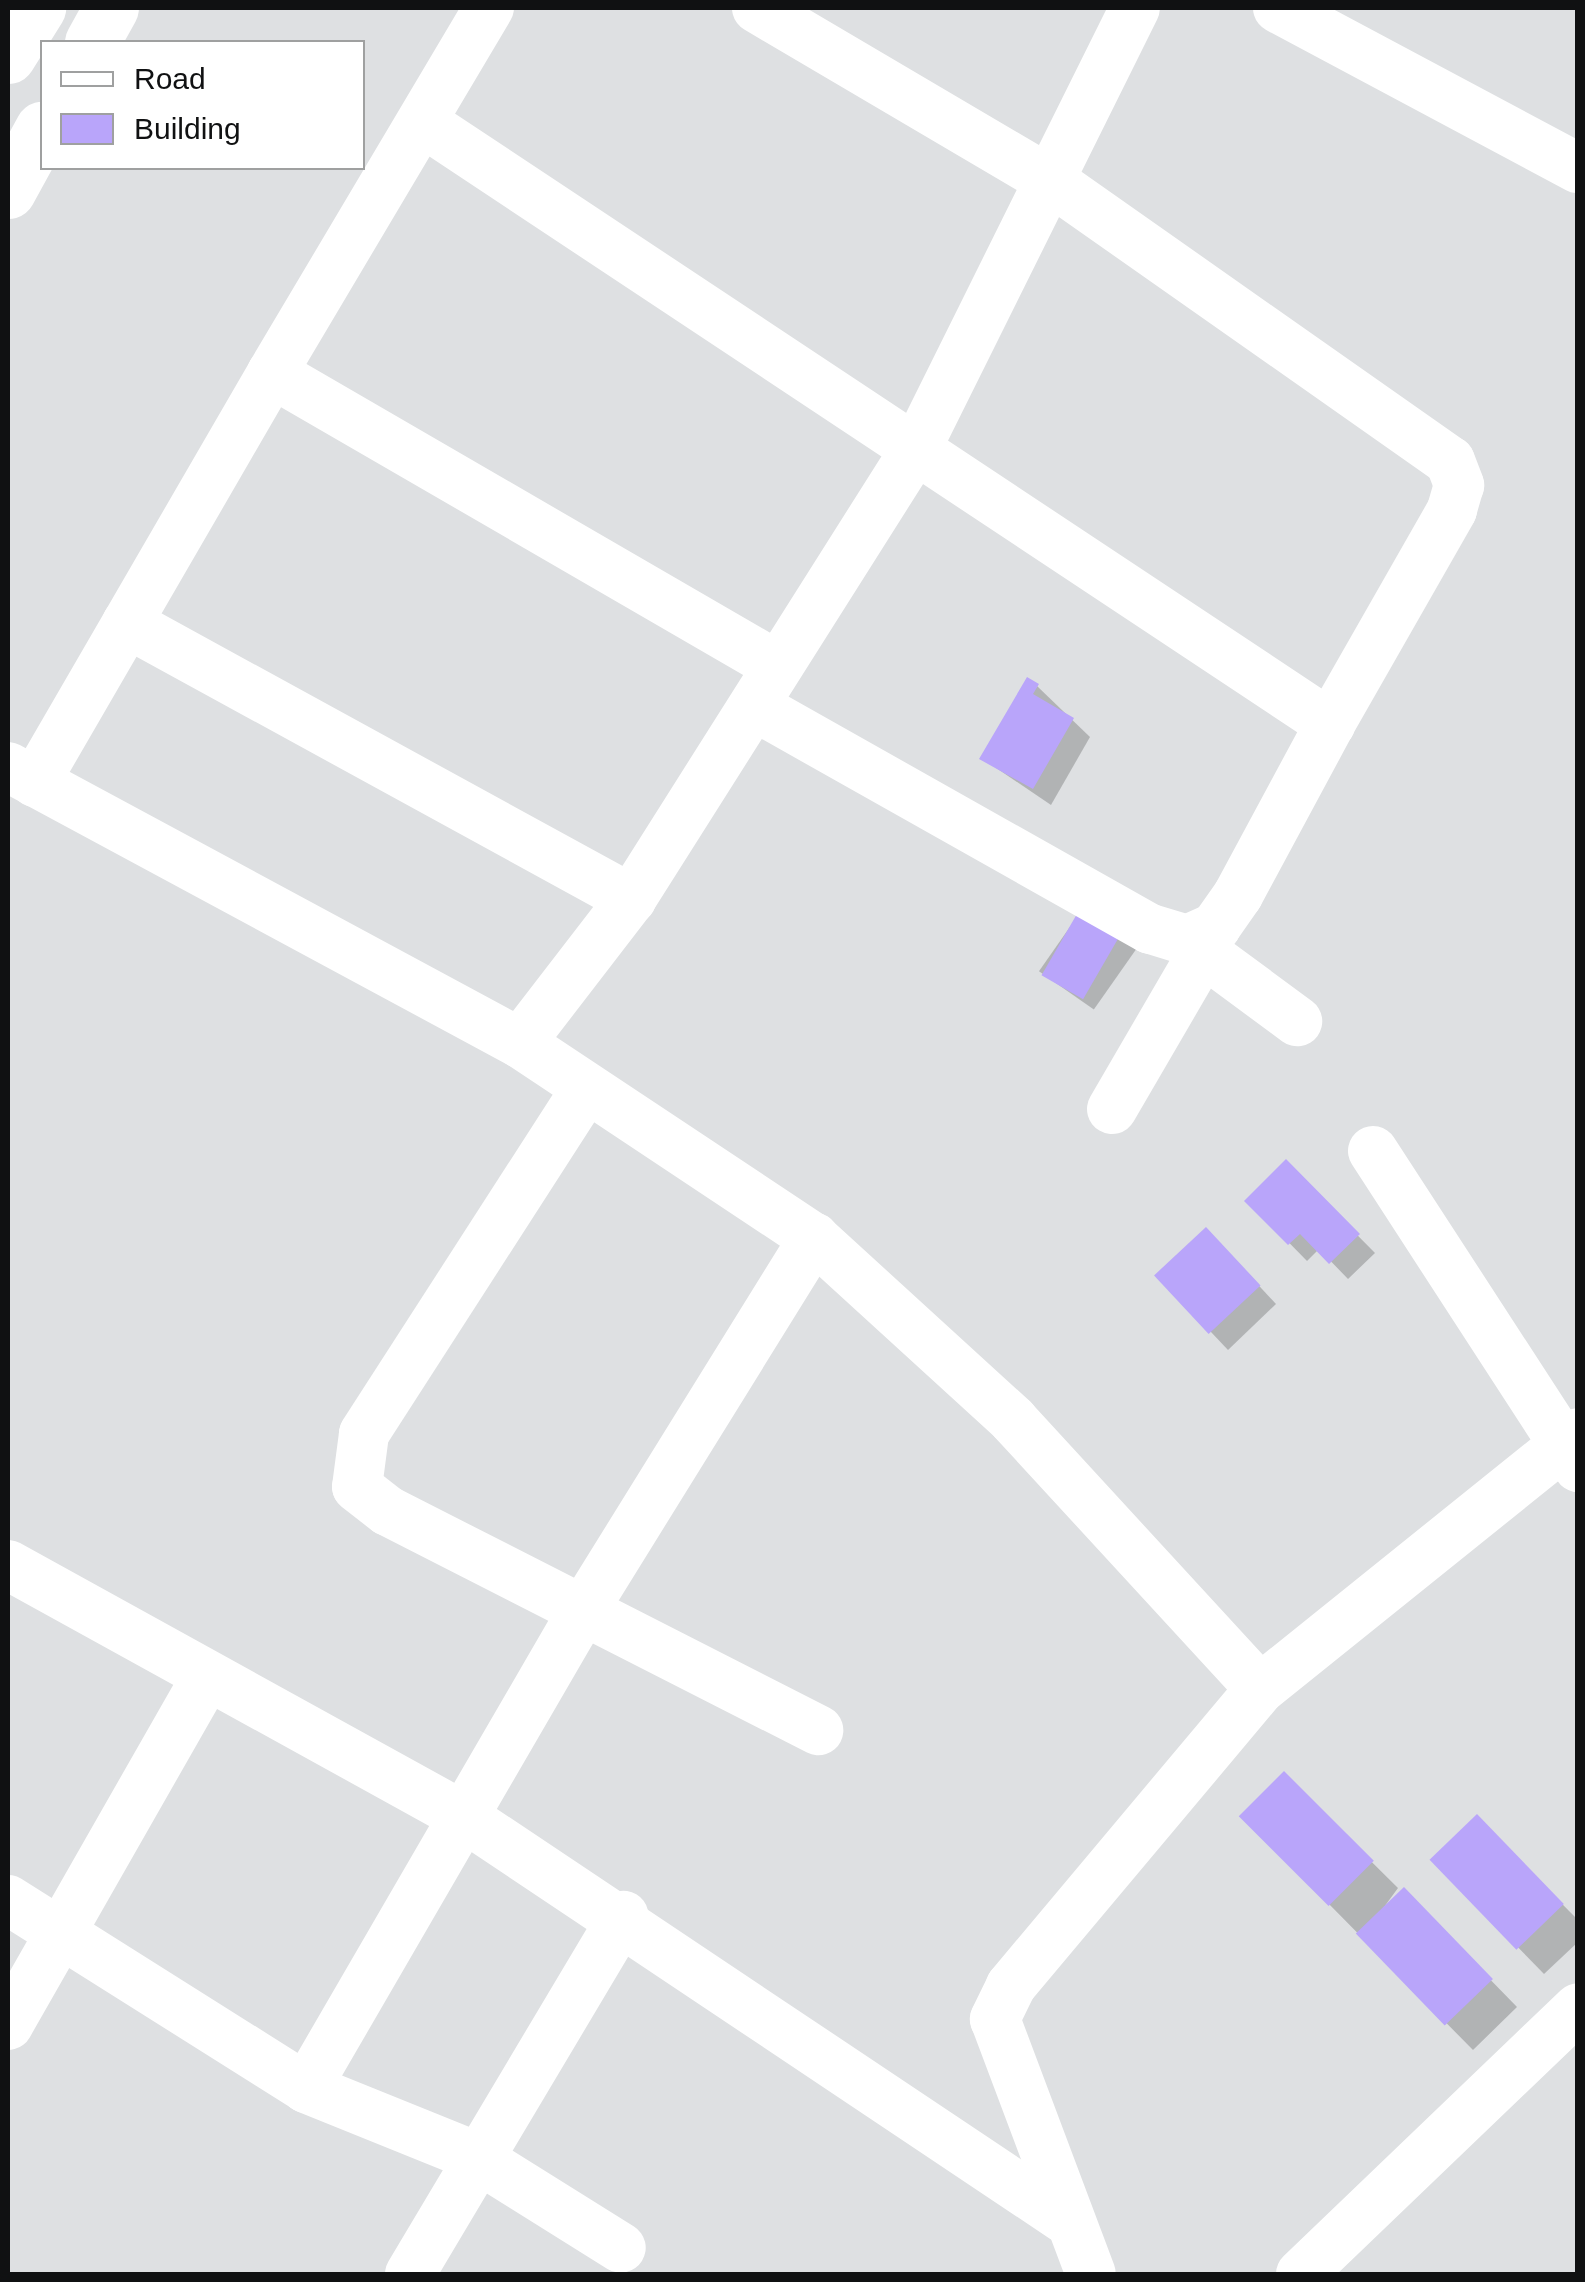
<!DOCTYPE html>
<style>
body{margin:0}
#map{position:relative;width:1585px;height:2282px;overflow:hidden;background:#dee0e2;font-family:Arial,sans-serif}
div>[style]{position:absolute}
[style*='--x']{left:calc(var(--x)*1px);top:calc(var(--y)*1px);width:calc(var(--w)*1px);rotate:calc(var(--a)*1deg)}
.shadow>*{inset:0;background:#0003;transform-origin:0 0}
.building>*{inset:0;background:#b9a5fa;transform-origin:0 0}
.street>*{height:50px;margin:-25px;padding:0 25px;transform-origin:25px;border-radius:25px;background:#fff}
.secondary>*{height:55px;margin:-27.5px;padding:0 27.5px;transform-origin:27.5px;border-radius:27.5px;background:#fff}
span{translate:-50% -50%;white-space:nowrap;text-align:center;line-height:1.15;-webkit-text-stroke:9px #fff;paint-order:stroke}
.frame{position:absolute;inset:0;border:10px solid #101112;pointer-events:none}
.legend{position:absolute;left:40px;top:40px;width:325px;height:130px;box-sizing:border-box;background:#fff;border:2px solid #9fa0a0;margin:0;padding:12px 18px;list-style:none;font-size:30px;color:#101112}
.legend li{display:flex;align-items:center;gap:20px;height:50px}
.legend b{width:50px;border:2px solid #9fa0a0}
</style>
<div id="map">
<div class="shadow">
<i style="clip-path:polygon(1037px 686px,1090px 737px,1051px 805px,983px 759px)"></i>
<i style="left:1086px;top:904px;width:67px;height:82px;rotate:35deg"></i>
<i style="clip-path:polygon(1286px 1163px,1375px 1253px,1348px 1279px,1319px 1249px,1307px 1261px,1248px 1201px)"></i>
<i style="clip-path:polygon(1223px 1247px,1276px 1304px,1228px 1350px,1158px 1276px)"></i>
<i style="clip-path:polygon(1284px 1775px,1398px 1888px,1376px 1918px,1404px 1891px,1517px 2007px,1473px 2050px,1243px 1817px)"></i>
<i style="clip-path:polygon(1477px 1818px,1578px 1920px,1578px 1942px,1544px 1974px,1433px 1860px)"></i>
</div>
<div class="building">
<i style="clip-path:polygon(1027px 677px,1039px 684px,1033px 694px,1074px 718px,1033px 789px,979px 759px)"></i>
<i style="left:1085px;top:900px;width:48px;height:87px;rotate:30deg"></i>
<i style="clip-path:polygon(1286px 1159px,1360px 1234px,1329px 1264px,1300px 1234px,1288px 1245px,1244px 1201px)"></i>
<i style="left:1206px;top:1227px;width:80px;height:71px;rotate:47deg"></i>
<i style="left:1284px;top:1771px;width:127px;height:64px;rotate:45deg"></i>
<i style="left:1477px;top:1814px;width:125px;height:66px;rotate:46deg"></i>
<i style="left:1404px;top:1887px;width:128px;height:67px;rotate:46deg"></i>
</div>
<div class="street">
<i style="--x:757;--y:8;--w:345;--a:30.5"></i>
<i style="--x:1054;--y:183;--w:484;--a:35.1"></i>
<i style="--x:1450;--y:461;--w:26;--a:69"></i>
<i style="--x:1459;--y:485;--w:26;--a:106"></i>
<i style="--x:1452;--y:510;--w:246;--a:119.7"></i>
<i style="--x:1278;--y:8;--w:340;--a:28.1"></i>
<i style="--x:427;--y:125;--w:1084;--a:33.56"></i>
<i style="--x:1330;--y:724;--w:194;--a:118.3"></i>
<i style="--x:1238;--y:895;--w:39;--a:125"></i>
<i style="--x:1216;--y:927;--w:32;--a:156"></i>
<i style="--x:1187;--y:940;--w:39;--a:-163"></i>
<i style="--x:1150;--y:929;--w:451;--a:-150.6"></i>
<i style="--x:272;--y:373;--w:425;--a:-59.3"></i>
<i style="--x:127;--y:623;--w:575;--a:28.71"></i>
<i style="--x:8;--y:767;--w:582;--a:28.33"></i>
<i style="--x:520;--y:1043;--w:353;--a:33.6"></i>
<i style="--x:814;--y:1238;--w:270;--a:42.4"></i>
<i style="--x:1013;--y:1420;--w:365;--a:47.4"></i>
<i style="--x:1260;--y:1689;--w:388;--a:130"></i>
<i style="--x:1011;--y:1986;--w:37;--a:116"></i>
<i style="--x:995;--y:2019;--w:272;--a:69.4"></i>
<i style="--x:35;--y:782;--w:473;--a:-59.9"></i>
<i style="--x:272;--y:373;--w:582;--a:30.09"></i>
<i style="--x:1187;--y:940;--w:137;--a:36.4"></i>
<i style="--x:520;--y:1043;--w:182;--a:-52.4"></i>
<i style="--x:631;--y:899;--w:535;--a:-57.68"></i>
<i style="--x:917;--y:447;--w:490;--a:-63.6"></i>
<i style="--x:586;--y:1089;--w:410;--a:122.8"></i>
<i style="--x:364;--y:1434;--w:53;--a:97.5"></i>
<i style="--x:357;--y:1487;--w:39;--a:38"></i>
<i style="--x:388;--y:1511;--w:483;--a:27"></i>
<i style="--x:1112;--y:1109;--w:177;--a:-59.8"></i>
<i style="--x:1373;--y:1151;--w:377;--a:57"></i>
<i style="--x:8;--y:1565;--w:517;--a:28.89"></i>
<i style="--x:461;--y:1815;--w:725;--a:33.76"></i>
<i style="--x:1260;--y:1689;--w:408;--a:-38.8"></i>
<i style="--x:8;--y:1900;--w:352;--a:32.2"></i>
<i style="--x:306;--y:2088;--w:181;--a:22"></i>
<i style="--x:474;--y:2156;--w:173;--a:32"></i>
<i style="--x:8;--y:2025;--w:398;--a:-60.3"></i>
<i style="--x:306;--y:2088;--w:554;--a:-59.87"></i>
<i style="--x:584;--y:1609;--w:437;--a:-58.2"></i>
<i style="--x:410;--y:2274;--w:417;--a:-59.2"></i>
<i style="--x:1301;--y:2274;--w:384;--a:-43.8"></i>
</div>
<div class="secondary">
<i style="--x:92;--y:42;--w:39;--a:-61"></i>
<i style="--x:8;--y:56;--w:57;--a:-58"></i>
<i style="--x:8;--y:191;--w:71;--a:-61.3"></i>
</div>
<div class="frame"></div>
<ul class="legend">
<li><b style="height:12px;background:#fff"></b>Road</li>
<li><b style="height:28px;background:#b9a5fa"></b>Building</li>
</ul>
</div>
